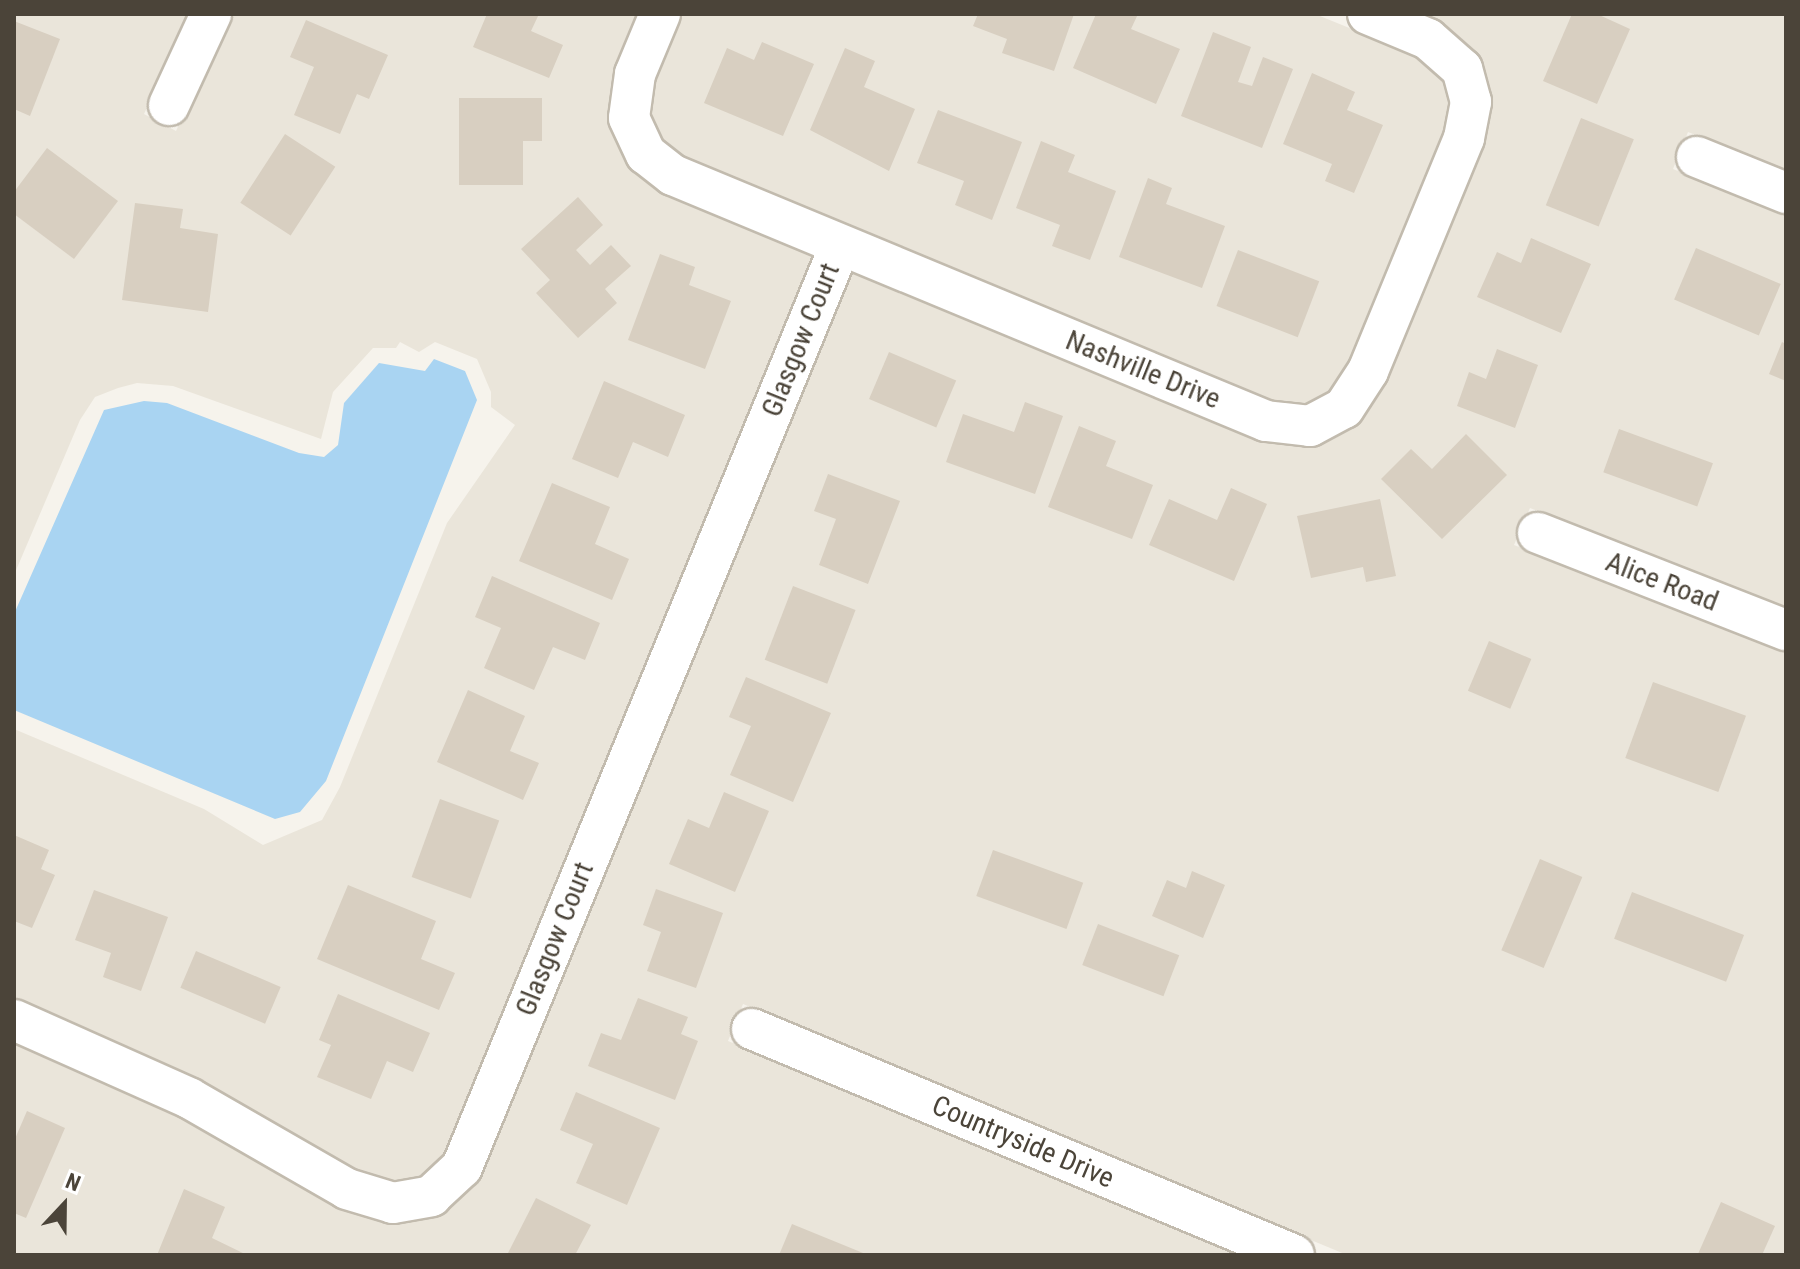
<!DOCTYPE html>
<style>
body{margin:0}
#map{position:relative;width:1800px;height:1269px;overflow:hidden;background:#f6f3ec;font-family:"Roboto Condensed",sans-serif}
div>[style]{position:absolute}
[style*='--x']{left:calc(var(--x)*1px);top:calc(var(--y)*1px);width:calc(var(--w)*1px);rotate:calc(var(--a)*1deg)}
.residential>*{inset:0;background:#eae5da}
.water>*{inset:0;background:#a9d4f2}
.building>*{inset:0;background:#d8cfc1;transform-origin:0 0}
.roads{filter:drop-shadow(2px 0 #c2bbae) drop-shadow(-2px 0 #c2bbae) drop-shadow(0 2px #c2bbae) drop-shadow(0 -2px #c2bbae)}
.street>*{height:40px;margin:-20px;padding:0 20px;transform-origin:20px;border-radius:20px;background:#fff}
span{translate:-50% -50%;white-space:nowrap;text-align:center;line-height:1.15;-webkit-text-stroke:8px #fff;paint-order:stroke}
.street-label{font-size:28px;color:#4b4439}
.frame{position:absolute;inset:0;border:16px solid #4b4439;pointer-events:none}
.north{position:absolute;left:24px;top:1165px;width:80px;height:80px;-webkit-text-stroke:6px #fff;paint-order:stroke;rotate:22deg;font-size:22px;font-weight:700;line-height:32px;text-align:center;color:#4b4439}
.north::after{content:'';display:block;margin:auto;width:28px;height:36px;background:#4b4439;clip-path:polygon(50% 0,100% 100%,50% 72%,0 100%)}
</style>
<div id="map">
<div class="residential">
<i style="clip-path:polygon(14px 14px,191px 14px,144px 114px,176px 131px,230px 14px,641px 14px,629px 164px,634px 171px,662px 192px,816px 257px,447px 1156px,424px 1178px,396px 1183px,355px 1171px,199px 1080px,14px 999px,14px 729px,204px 809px,263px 845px,322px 820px,340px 787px,447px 523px,515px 425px,491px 407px,491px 392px,477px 359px,435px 342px,419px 352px,400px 342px,396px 348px,373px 348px,333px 392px,321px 439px,173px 386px,137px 383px,118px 388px,95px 397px,80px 420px,14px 575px)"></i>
<i style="clip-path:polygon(680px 14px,1315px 14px,1418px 56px,1446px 81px,1452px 104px,1447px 133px,1352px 362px,1333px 393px,1309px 405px,1272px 401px,682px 158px,660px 140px,648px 113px,653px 78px)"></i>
<i style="clip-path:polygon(1421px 14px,1786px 14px,1786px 171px,1688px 132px,1673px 169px,1786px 215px,1786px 608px,1530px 508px,1514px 545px,1786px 651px,1786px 1255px,1347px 1255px,743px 1004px,728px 1041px,1242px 1255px,14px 1255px,14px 1043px,181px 1117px,341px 1209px,387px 1222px,432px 1216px,849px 271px,1258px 440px,1308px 445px,1351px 425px,1474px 53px)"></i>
</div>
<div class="water">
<i style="clip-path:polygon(434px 359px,465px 371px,477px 400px,326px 781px,300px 812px,275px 819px,14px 710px,14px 614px,104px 410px,144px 401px,167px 403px,299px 453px,324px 457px,338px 445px,344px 403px,379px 363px,425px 371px)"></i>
</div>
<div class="building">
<i style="clip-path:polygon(487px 14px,539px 14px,531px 31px,563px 45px,549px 78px,473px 47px)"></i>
<i style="clip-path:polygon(978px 14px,1074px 14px,1054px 71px,1002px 53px,1007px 39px,973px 26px)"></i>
<i style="clip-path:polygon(1096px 14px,1138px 14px,1131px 29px,1180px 49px,1156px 104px,1073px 68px)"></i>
<i style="clip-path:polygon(1572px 14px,1597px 14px,1630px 29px,1597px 104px,1543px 81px)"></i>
<i style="clip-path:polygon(306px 20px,388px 55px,369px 99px,357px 94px,340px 134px,294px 115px,314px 67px,290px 57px)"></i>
<i style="clip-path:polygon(14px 21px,60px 39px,30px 116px,14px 109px)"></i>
<i style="clip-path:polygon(1213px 32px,1251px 47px,1238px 82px,1252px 86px,1263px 57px,1293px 69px,1262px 148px,1181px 116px)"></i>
<i style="clip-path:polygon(762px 42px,814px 64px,783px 136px,704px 103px,727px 48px,754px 60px)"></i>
<i style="clip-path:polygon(845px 48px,875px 61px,864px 87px,915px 109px,889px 171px,810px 130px)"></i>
<i style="clip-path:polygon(1312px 73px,1355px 92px,1347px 110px,1383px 125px,1354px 193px,1325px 181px,1332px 164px,1283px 144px)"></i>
<i style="clip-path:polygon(459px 98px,542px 98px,542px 141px,523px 141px,523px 185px,459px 185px)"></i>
<i style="clip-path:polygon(938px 110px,1022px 142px,992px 220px,955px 205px,964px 181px,917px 163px)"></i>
<i style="left:1581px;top:118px;width:57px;height:94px;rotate:22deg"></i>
<i style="left:285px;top:134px;width:60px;height:82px;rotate:33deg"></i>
<i style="clip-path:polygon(1041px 141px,1075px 155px,1068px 172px,1116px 191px,1090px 260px,1052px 246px,1060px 225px,1016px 208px)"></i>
<i style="clip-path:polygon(47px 148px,118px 201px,74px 259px,14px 214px,14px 192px)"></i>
<i style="clip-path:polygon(1148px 178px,1172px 188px,1166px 204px,1225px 226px,1202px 288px,1119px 257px)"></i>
<i style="clip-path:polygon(578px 197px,603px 225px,576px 250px,590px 265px,611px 245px,631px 266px,605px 289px,617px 303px,578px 338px,536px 293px,550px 280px,521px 249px)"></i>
<i style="clip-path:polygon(135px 203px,183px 209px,180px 228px,218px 234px,208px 312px,122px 300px)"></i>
<i style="clip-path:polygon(1531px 238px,1591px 264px,1561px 333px,1477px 297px,1497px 252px,1521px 263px)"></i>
<i style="left:1696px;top:248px;width:92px;height:56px;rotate:23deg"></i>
<i style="left:1238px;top:250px;width:87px;height:60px;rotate:21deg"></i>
<i style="clip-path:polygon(660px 254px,695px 267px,689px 285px,731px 301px,705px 369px,628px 340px)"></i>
<i style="clip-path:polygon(1782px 342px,1786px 344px,1786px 381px,1769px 374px)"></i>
<i style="clip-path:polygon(1497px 349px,1538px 365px,1515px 428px,1457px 406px,1469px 372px,1486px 379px)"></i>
<i style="left:889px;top:352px;width:73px;height:51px;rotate:23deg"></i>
<i style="clip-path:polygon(604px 381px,685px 415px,668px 457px,633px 442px,618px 478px,572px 459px)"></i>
<i style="clip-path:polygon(1025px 402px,1063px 416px,1035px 494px,946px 462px,963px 414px,1014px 432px)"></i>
<i style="clip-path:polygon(1079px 426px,1116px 441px,1106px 466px,1153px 485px,1132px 539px,1048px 507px)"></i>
<i style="left:1619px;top:429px;width:100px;height:46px;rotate:20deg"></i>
<i style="clip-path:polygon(1466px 434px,1507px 475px,1442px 539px,1381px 479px,1411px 449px,1432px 469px)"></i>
<i style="clip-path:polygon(828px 474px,900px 501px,868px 584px,819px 565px,836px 519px,814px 511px)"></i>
<i style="clip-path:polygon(552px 483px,610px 507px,595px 544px,629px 559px,612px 600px,519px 561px)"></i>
<i style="clip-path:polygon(1231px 488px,1267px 504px,1234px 581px,1149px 545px,1169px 499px,1217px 520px)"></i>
<i style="clip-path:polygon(1380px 499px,1396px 576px,1366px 582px,1363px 567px,1311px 578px,1297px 516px)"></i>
<i style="clip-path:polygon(492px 576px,600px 623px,585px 660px,553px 647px,534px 690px,484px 668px,501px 628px,475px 617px)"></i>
<i style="left:793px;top:586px;width:67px;height:79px;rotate:21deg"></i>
<i style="left:1489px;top:641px;width:46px;height:54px;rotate:23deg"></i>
<i style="clip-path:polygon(746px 677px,831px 713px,793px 802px,730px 775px,751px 726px,729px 717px)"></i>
<i style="left:1653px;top:682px;width:99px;height:81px;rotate:20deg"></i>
<i style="clip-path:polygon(468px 690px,525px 716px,510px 751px,539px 763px,523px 800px,437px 762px)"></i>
<i style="clip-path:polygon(724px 792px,769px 811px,735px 892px,669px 864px,688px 819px,709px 828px)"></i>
<i style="left:440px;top:799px;width:63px;height:83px;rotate:20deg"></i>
<i style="clip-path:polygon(14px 835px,49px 850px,41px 869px,55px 875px,32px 928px,14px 921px)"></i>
<i style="left:993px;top:850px;width:96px;height:49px;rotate:20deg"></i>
<i style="left:1540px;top:859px;width:46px;height:99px;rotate:23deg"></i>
<i style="clip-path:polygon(1192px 871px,1225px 885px,1203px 938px,1152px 916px,1167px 880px,1186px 888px)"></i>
<i style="clip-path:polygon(348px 885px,436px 921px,421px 959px,455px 973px,439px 1010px,317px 959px)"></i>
<i style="clip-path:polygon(656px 889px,723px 913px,696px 988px,647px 971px,661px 932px,643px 925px)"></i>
<i style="clip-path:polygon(94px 890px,168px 917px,141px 991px,103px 977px,111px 953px,75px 940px)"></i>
<i style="left:1632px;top:892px;width:120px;height:50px;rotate:21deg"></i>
<i style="left:1098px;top:924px;width:87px;height:44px;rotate:21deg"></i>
<i style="left:196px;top:951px;width:92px;height:40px;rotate:23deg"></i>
<i style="clip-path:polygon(338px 994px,430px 1033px,413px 1072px,387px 1061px,371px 1099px,317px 1077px,331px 1045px,319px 1040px)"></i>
<i style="clip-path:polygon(638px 998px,688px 1017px,681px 1034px,698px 1041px,675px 1100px,588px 1066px,601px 1033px,621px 1040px)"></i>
<i style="clip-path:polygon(576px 1092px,660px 1128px,627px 1205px,576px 1183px,593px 1144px,560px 1130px)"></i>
<i style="clip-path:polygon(27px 1111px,65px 1128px,26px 1218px,14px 1213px,14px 1141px)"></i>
<i style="clip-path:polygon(184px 1189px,225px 1207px,212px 1238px,247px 1255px,157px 1255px)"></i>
<i style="clip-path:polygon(536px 1198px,591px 1225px,575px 1255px,507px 1255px)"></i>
<i style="clip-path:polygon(1721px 1202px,1775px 1226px,1762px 1255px,1698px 1254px)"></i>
<i style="clip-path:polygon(792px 1224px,868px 1255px,779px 1255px)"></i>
</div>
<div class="roads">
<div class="street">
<i style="--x:660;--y:14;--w:65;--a:112.6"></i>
<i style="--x:635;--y:74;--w:44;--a:97.8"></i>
<i style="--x:629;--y:118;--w:40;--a:65"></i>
<i style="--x:646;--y:154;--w:34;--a:38"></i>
<i style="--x:673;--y:175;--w:642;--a:22.53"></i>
<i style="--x:1266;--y:421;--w:44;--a:6.5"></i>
<i style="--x:1310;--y:426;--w:38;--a:-28"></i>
<i style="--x:1344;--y:408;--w:44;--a:-57"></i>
<i style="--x:1368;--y:371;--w:252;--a:-67.6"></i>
<i style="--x:1464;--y:138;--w:37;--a:-79"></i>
<i style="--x:1471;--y:102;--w:34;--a:-105"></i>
<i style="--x:1462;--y:69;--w:45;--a:-138.6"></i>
<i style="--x:1428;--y:39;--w:65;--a:-157.4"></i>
<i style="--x:169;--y:105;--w:100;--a:-65.2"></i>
<i style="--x:1697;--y:157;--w:96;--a:22"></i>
<i style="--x:1538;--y:533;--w:266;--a:21.4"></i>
<i style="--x:14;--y:1020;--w:192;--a:24"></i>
<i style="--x:189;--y:1098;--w:182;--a:29.9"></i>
<i style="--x:347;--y:1189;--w:48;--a:16.9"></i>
<i style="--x:393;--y:1203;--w:39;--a:-10"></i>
<i style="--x:431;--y:1196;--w:42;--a:-43.1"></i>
<i style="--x:462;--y:1167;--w:996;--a:-67.69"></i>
<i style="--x:752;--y:1029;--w:587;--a:22.63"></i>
</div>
</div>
<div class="street-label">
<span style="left:801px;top:340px;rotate:-68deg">Glasgow Court</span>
<span style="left:1143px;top:370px;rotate:22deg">Nashville Drive</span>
<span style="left:1662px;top:582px;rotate:21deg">Alice Road</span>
<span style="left:555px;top:939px;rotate:-68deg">Glasgow Court</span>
<span style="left:1023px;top:1142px;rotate:23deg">Countryside Drive</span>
</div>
<div class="frame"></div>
<div class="north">N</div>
</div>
